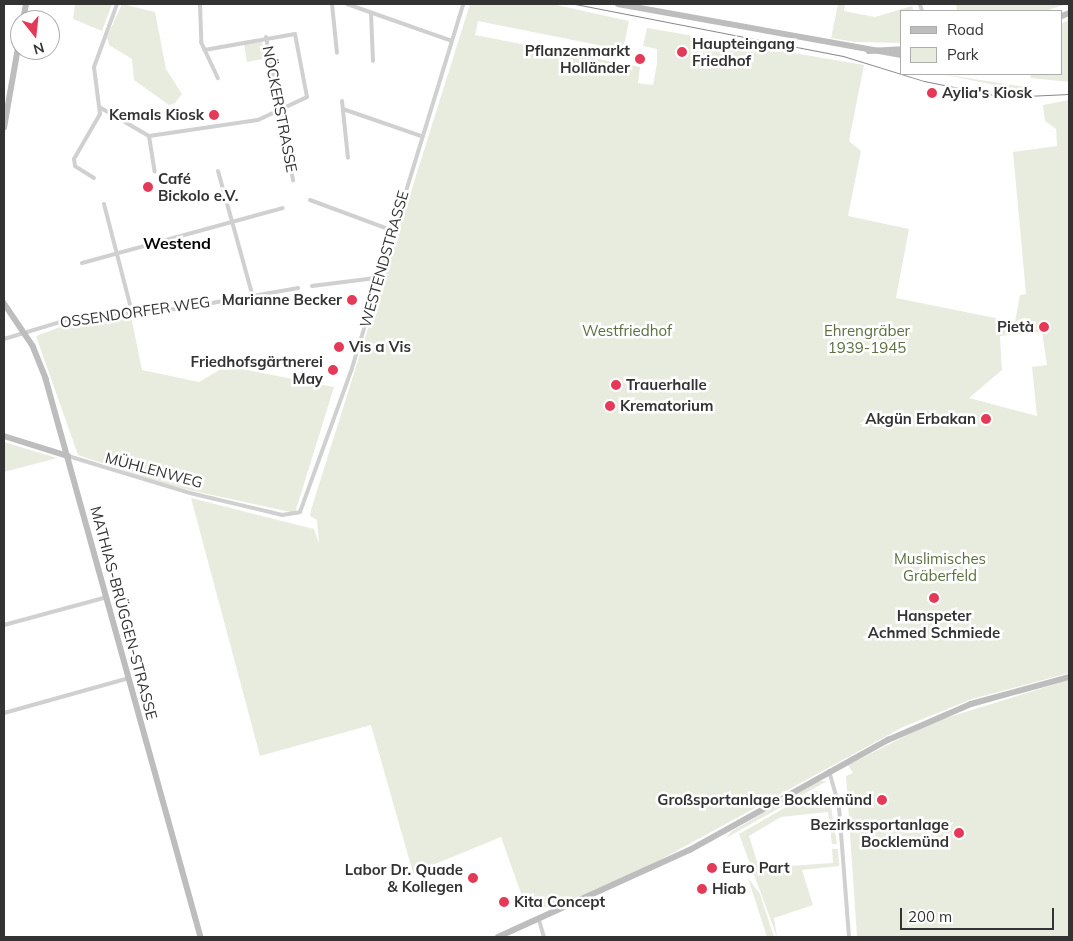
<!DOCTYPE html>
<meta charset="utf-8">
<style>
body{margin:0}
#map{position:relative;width:1073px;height:941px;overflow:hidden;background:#fff;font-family:Mulish,sans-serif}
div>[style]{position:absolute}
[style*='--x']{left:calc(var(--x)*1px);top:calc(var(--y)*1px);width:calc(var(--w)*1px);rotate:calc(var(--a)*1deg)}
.green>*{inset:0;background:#e7ecdf}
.street>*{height:4px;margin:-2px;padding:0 2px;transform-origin:2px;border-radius:2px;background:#d0d0d0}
.secondary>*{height:5.5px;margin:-2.75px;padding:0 2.75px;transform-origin:2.75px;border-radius:2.75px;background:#bdbdbd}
.tram>*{height:1px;margin:-0.5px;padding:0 0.5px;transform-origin:0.5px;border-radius:0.5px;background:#888}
.dots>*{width:14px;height:14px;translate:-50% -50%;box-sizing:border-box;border:2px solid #fff;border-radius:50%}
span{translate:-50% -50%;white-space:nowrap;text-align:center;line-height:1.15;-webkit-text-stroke:5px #fff;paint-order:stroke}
.poi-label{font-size:15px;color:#333;font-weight:700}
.left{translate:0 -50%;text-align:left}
.right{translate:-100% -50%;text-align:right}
.street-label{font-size:15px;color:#333}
.park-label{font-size:15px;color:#5b6f3f}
.neighbourhood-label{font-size:16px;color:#000;font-weight:700}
.frame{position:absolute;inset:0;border:5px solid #333;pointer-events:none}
.legend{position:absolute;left:900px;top:10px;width:162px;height:65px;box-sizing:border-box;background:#fff;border:1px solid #adadad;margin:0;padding:6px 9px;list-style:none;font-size:15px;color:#333}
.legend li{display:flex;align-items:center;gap:10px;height:25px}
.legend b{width:25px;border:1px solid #adadad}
.north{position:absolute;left:10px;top:10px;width:50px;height:50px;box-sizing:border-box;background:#fff;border:1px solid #adadad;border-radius:50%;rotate:164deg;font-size:14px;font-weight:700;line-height:20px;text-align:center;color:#333}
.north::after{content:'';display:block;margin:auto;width:18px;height:22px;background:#e53a57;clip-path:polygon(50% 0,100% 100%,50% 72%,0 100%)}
.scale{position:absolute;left:900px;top:908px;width:154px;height:22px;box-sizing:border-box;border:2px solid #333;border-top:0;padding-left:6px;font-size:15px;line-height:18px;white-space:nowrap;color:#333;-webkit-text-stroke:4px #fff;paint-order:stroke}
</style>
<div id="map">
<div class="green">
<i style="clip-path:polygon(75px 4px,112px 4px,102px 31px,73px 19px)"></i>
<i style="clip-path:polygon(122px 4px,155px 12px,166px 69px,182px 94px,175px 103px,169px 105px,134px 80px,132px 59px,109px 45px,107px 37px)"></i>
<i style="clip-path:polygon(evenodd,470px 4px,552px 4px,629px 21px,623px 50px,478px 21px,475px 35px,640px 67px,638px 83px,653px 85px,657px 64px,657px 49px,643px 46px,647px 28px,864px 65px,849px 141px,861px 151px,848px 216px,909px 229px,896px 298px,1015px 322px,1020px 295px,1026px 294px,1013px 152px,1057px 146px,1056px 129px,1045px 121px,1043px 105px,1069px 100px,1069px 673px,972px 699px,903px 727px,647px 867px,566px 904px,527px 910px,501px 837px,413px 873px,371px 725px,260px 756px,191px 498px,314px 529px,319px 544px,317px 520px,310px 516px,311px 510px,470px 4px,1042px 332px,1047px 365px,1032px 367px,1037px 416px,969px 398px,1002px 370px,1000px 336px,1042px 332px)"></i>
<i style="clip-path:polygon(838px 4px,845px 4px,844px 11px,875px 17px,912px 6px,914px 11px,902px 11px,902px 43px,855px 42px,831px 38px)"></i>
<i style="clip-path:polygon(1067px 4px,1045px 11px,957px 11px,956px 5px)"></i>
<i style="clip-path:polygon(1069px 20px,1069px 82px,1031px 78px,1030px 74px,1062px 74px,1062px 23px)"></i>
<i style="clip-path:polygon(262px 42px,267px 58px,247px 62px,244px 44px)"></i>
<i style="clip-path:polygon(941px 74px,1027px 87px,1026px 95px,1014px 89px)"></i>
<i style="clip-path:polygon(131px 316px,142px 370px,199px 382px,226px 366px,334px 387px,295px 513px,166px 485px,78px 455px,36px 336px,74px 322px)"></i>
<i style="clip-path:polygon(4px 442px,37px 452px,57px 458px,4px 472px)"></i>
<i style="clip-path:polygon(1069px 680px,1069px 937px,857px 937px,846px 776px,853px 773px,848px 765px,933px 722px)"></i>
<i style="clip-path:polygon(819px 781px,827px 781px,726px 838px,732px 831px)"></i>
<i style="clip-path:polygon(814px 791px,821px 791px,830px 800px,837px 844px,832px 844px,828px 812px,781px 817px,749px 836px,759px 868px,833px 863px,832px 849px,838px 849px,839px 866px,802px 870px,813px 905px,774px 918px,777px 937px,739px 834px)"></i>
<i style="clip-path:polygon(748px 878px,760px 894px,774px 937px,767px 937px)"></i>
</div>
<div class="street">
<i style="--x:200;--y:4;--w:38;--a:88"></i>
<i style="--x:201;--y:42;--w:40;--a:65"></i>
<i style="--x:332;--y:4;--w:49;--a:84.2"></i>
<i style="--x:347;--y:4;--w:111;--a:19.4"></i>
<i style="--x:920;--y:4;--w:7;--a:74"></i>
<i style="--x:371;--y:13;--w:48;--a:87.6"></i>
<i style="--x:266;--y:37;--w:146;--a:79.3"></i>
<i style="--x:342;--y:101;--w:57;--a:84"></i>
<i style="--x:101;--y:108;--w:56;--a:30.3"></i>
<i style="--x:149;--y:136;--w:110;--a:-8.4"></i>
<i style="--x:258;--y:120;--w:54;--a:-25.1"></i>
<i style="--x:307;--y:97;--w:64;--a:-100.8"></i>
<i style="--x:295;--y:34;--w:92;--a:170"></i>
<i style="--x:343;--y:109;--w:83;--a:19.1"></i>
<i style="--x:149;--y:136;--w:36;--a:81"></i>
<i style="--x:218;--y:171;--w:128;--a:74.5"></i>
<i style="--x:94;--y:178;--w:22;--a:-148"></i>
<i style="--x:75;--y:166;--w:7;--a:-98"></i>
<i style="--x:74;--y:159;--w:52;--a:-60"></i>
<i style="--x:100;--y:114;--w:47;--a:-97.3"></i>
<i style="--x:94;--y:67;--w:67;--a:-69.9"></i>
<i style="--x:310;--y:200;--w:86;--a:20.3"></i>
<i style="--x:104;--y:204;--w:112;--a:75.5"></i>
<i style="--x:82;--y:263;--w:208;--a:-15.3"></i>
<i style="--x:312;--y:286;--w:64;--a:-7.1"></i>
<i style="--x:4;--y:339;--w:72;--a:-16.9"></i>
<i style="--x:73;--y:318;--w:104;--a:-4.9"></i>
<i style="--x:177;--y:309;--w:123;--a:-9.8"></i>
<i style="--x:68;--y:456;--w:127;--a:16.9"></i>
<i style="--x:190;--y:493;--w:95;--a:13.4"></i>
<i style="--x:282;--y:515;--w:18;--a:-9"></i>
<i style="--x:300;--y:512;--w:153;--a:-70.1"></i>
<i style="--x:352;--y:368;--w:381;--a:-73"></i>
<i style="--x:4;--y:625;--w:107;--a:-15.2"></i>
<i style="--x:4;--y:713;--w:130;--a:-15.6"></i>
<i style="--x:829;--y:771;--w:37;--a:74"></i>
<i style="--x:839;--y:807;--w:130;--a:85.6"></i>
<i style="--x:539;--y:920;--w:18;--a:74"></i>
</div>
<div class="secondary">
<i style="--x:618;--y:4;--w:289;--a:10.2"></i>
<i style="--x:1062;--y:16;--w:8;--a:-23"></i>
<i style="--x:23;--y:20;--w:16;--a:-79"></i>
<i style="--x:869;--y:51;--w:33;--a:-3"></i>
<i style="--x:4;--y:128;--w:93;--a:-80.1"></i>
<i style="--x:4;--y:303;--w:52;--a:56"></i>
<i style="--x:33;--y:346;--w:35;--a:68"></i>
<i style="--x:46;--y:379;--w:579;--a:74.48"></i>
<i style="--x:4;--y:436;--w:67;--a:17.4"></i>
<i style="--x:498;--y:937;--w:211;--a:-24.4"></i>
<i style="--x:690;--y:850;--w:227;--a:-29.1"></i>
<i style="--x:888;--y:740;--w:90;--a:-23.4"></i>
<i style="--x:971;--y:704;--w:102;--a:-15.4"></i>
</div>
<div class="tram">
<i style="--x:575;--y:4;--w:273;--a:11"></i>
<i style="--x:843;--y:56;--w:85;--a:17.2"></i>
<i style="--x:924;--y:81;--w:81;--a:11.4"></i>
<i style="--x:1003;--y:97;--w:66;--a:-2.6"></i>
</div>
<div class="dots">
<i style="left:682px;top:52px;background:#e53a57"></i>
<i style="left:640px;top:59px;background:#e53a57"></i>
<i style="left:932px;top:93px;background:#e53a57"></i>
<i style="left:214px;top:115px;background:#e53a57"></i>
<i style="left:148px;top:187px;background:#e53a57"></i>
<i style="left:352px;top:300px;background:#e53a57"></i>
<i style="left:1044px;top:327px;background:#e53a57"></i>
<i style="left:339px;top:347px;background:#e53a57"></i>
<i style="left:333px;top:370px;background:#e53a57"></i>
<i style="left:616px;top:385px;background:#e53a57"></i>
<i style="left:610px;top:406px;background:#e53a57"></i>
<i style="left:986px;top:419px;background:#e53a57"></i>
<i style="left:934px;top:598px;background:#e53a57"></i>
<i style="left:882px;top:800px;background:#e53a57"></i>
<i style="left:959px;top:833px;background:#e53a57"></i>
<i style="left:712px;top:868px;background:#e53a57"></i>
<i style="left:473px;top:878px;background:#e53a57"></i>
<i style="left:702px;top:889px;background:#e53a57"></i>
<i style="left:504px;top:902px;background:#e53a57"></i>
</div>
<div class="poi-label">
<span class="left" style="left:692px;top:52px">Haupteingang<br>Friedhof</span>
<span class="right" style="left:630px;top:59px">Pflanzenmarkt<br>Holländer</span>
<span class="left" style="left:942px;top:93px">Aylia's Kiosk</span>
<span class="right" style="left:204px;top:115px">Kemals Kiosk</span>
<span class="left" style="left:158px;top:187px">Café<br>Bickolo e.V.</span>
<span class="right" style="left:342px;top:300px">Marianne Becker</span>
<span class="right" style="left:1034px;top:327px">Pietà</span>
<span class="left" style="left:349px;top:347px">Vis a Vis</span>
<span class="right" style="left:323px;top:370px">Friedhofsgärtnerei<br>May</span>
<span class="left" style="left:626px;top:385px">Trauerhalle</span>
<span class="left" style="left:620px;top:406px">Krematorium</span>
<span class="right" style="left:976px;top:419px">Akgün Erbakan</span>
<span style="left:934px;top:624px">Hanspeter<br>Achmed Schmiede</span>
<span class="right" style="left:872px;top:800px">Großsportanlage Bocklemünd</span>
<span class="right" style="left:949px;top:833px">Bezirkssportanlage<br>Bocklemünd</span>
<span class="left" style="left:722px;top:868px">Euro Part</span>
<span class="right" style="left:463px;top:878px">Labor Dr. Quade<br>&amp; Kollegen</span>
<span class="left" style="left:712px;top:889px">Hiab</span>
<span class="left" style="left:514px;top:902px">Kita Concept</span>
</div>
<div class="street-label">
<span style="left:280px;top:109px;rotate:79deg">NÖCKERSTRASSE</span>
<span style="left:384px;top:259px;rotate:-74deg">WESTENDSTRASSE</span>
<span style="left:135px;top:312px;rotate:-8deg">OSSENDORFER WEG</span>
<span style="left:154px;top:470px;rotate:15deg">MÜHLENWEG</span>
<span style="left:124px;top:613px;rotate:75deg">MATHIAS-BRÜGGEN-STRASSE</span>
</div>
<div class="park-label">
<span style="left:867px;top:339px">Ehrengräber<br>1939-1945</span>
<span style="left:627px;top:331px">Westfriedhof</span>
<span style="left:940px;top:567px">Muslimisches<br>Gräberfeld</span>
</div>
<div class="neighbourhood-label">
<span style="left:177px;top:243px">Westend</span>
</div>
<div class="frame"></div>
<ul class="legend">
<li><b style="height:6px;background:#bdbdbd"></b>Road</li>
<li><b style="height:14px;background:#e7ecdf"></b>Park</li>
</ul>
<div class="north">N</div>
<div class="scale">200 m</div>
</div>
